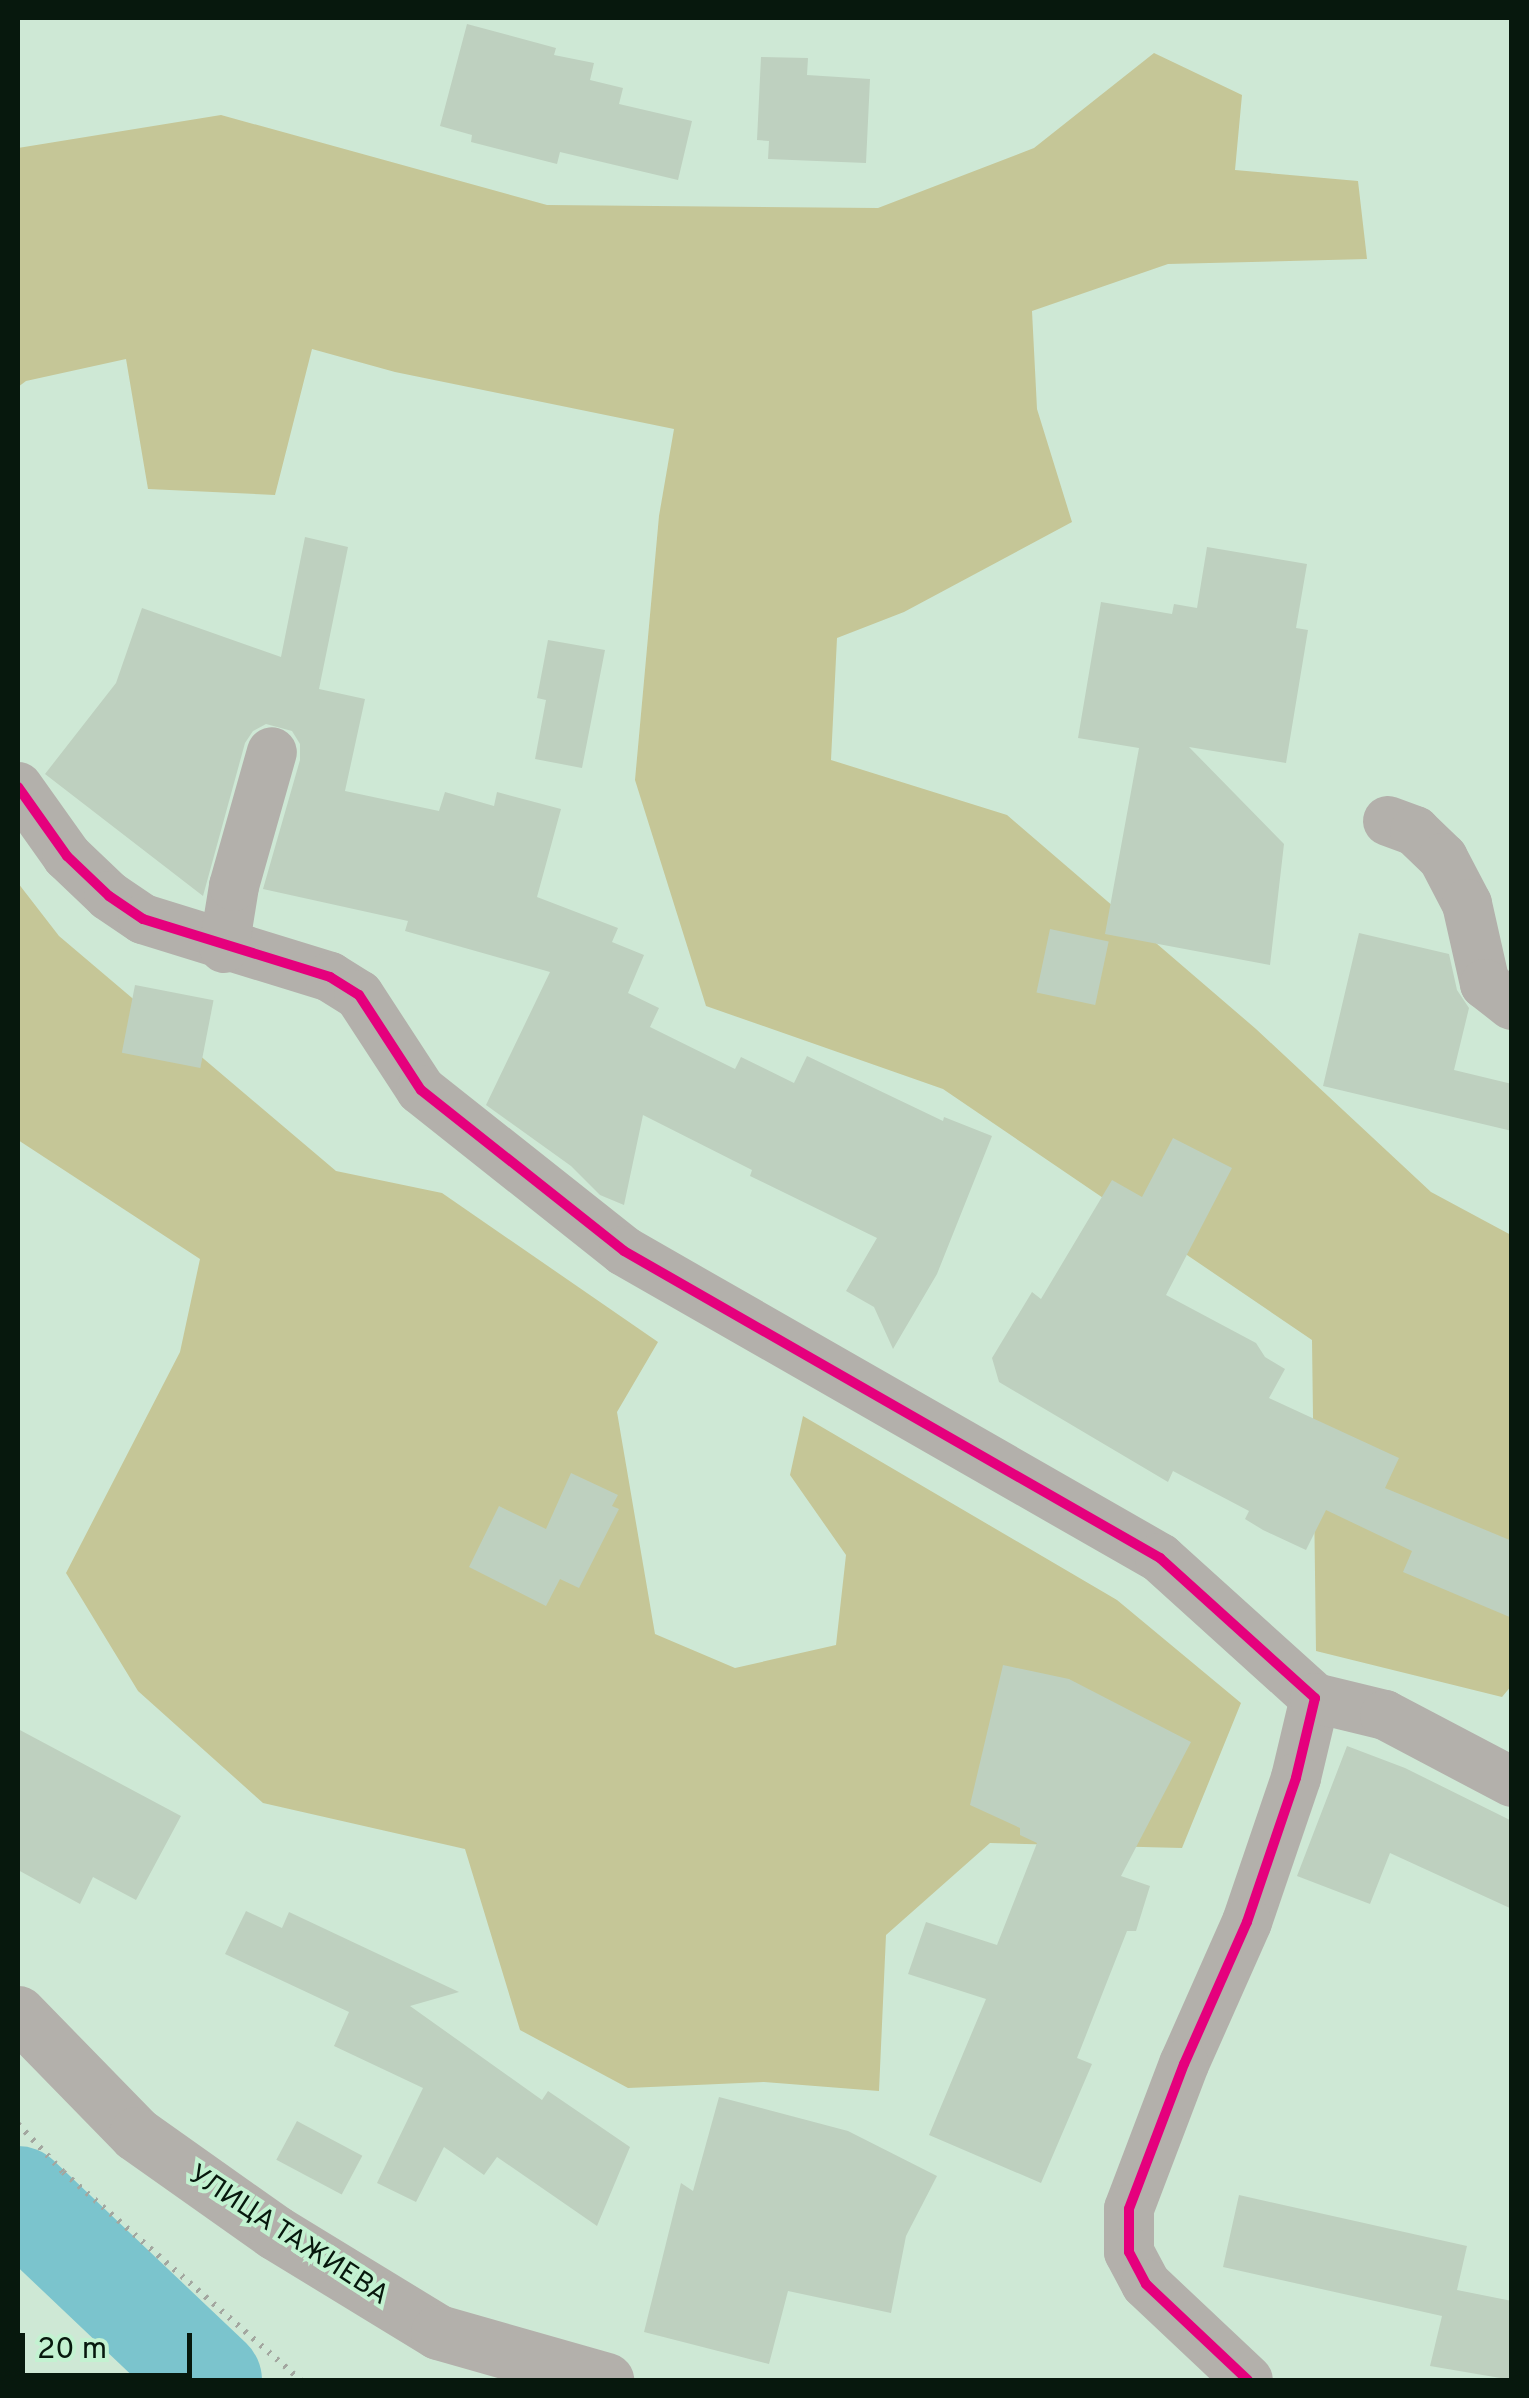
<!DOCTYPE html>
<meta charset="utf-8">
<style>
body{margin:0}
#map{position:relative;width:1529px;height:2398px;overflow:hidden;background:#cee8d5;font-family:Overpass,sans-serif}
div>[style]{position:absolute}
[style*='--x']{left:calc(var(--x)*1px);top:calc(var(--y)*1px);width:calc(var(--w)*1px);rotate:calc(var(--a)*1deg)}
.forest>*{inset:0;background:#c5c697}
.river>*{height:102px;margin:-51px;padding:0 51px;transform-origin:51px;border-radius:51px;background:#7bc4cd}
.building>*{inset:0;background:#bed0bf;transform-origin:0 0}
.path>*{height:6px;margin-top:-3px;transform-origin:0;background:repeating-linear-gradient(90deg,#a3a7a0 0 2.5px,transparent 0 10.5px)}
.minor>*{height:50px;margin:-25px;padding:0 25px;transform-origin:25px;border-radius:25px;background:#b3b0ab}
.tertiary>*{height:55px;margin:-27.5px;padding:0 27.5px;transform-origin:27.5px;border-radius:27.5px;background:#b3b0ab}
.bus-1>*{height:10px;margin:-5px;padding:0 5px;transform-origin:5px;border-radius:5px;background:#e5007d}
span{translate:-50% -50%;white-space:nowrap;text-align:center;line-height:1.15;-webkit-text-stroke:8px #c3f2d1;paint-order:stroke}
.street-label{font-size:28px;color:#07180d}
.frame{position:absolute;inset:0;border:20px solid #07180d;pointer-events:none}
.scale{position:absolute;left:20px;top:2333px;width:172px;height:45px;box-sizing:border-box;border:5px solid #07180d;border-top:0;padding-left:12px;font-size:30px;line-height:35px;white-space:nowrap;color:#07180d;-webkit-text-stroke:8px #c3f2d1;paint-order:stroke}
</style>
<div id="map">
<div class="forest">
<i style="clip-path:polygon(1154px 53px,1242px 95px,1235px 170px,1358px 181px,1367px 259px,1168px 264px,1032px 311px,1037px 409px,1072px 522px,904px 612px,837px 638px,831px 760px,1007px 815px,1256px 1029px,1431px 1192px,1511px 1235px,1512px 1685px,1502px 1697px,1316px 1651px,1312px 1340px,943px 1089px,706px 1006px,635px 780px,659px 516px,674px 429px,395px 372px,312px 349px,275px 495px,148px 489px,126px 359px,26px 381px,18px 387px,18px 148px,221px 115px,547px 205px,878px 208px,1034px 148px)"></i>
<i style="clip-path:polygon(18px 883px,59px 936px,336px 1171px,442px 1193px,658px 1342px,617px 1412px,655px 1634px,735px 1668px,836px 1645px,846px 1555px,790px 1475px,803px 1416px,1117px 1600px,1241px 1703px,1182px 1848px,990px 1843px,886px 1935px,879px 2091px,764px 2082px,628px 2088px,520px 2030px,465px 1849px,263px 1803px,138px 1691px,66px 1573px,180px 1352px,200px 1259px,18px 1140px)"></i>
</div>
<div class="river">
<i style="--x:18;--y:2197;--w:266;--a:43.5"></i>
</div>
<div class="building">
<i style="clip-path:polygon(467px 24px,556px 48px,554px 55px,594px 63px,590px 80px,623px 88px,619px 104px,692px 121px,678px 180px,560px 152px,557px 164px,471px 142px,472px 135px,440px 126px)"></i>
<i style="clip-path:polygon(761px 57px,808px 58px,807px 75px,870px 79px,866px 163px,768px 159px,769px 141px,757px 140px)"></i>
<i style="clip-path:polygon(305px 537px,348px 547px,319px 689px,365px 699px,345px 791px,439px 811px,445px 792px,494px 806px,497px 792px,561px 809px,537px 897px,618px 928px,612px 942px,644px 955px,628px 993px,659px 1008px,650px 1027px,735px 1069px,741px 1057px,794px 1083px,807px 1056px,943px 1121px,944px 1117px,992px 1136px,937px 1274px,893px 1349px,874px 1307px,846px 1291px,877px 1238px,750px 1176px,752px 1170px,643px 1115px,624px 1205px,600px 1195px,571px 1166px,486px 1105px,550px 972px,405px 931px,408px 921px,263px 889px,300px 760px,300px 744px,292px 731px,266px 724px,253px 731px,245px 743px,203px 896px,45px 774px,116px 683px,142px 608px,281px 657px)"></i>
<i style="clip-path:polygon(1207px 547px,1307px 564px,1296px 628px,1308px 630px,1286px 763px,1189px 747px,1284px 844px,1270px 965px,1105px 934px,1139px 748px,1078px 738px,1101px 602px,1172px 614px,1174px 604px,1197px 608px)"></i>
<i style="clip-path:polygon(548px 640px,605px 650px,582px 768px,535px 759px,546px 700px,537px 698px)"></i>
<i style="left:1050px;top:929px;width:60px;height:65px;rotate:12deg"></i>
<i style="clip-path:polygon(1359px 933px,1449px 954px,1457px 990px,1469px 1008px,1454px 1070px,1512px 1084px,1512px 1131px,1323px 1086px)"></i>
<i style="left:135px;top:985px;width:80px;height:69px;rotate:11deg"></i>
<i style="clip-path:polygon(1173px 1138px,1232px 1168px,1166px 1295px,1256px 1343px,1265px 1357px,1285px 1369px,1269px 1398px,1399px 1458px,1385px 1488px,1512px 1541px,1512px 1618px,1403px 1572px,1412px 1551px,1326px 1510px,1306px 1550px,1263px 1530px,1245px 1519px,1249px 1511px,1173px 1471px,1168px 1482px,999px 1382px,992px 1358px,1032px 1292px,1041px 1299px,1112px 1180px,1142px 1197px)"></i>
<i style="clip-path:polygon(571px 1473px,618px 1495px,612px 1506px,619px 1509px,579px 1588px,560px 1579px,546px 1606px,469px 1567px,499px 1506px,546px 1529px)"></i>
<i style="clip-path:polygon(1003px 1665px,1069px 1679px,1191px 1742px,1121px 1876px,1150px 1886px,1136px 1931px,1127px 1931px,1077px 2058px,1092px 2064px,1041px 2183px,929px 2135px,986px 1999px,908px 1974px,926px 1922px,997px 1945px,1037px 1843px,1020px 1835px,1020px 1828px,970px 1805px)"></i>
<i style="clip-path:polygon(18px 1729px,181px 1816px,136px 1900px,93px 1877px,80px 1904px,18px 1870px)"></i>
<i style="clip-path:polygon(1347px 1746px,1405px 1768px,1512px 1821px,1512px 1909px,1390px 1853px,1370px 1904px,1297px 1876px)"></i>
<i style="clip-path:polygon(246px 1911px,282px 1928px,289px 1912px,459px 1992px,410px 2006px,542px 2100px,548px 2091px,630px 2147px,597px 2226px,497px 2157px,484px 2175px,444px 2147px,416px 2202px,377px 2183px,423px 2088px,334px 2046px,349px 2012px,225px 1954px)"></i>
<i style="clip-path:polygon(719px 2097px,848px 2131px,937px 2176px,906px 2236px,891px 2313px,788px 2291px,769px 2364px,644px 2332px,681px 2183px,693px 2191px)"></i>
<i style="left:297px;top:2121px;width:74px;height:44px;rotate:28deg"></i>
<i style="clip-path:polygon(1239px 2195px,1467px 2246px,1457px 2290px,1512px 2301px,1512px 2380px,1430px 2366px,1442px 2316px,1223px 2267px)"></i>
</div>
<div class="path">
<i style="--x:18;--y:2124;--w:66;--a:46.8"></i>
<i style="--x:63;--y:2172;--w:316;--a:41.2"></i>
</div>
<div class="minor">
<i style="--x:18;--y:787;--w:85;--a:54.6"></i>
<i style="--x:67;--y:856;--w:58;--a:43.6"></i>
<i style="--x:109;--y:896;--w:41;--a:34.1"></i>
<i style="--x:143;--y:919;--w:196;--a:17.2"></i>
<i style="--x:330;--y:977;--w:34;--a:32"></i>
<i style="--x:359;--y:995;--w:113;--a:56.9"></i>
<i style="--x:421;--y:1090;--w:259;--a:38.4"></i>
<i style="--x:624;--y:1251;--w:618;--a:29.8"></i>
<i style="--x:1160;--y:1558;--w:209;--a:42.1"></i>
<i style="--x:1315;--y:1698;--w:82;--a:103.4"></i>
<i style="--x:1296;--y:1778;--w:152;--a:108.8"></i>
<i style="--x:1247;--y:1922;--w:155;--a:113.9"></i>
<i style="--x:1184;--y:2064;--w:155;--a:110.8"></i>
<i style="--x:1129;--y:2209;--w:43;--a:90"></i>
<i style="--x:1129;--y:2252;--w:36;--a:62"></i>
<i style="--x:1146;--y:2284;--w:140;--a:43.3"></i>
<i style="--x:1388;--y:821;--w:29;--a:20"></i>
<i style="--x:1415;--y:831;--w:39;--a:44"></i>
<i style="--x:1443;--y:858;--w:52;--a:62.4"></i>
<i style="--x:1467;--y:904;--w:82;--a:77.3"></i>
<i style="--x:1485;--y:984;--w:34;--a:38"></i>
<i style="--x:224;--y:948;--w:63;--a:-80.8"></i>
<i style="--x:234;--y:886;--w:139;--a:-74.2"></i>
<i style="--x:1315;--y:1698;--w:72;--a:13.7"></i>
<i style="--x:1385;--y:1715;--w:144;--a:27.8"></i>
</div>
<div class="tertiary">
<i style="--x:18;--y:2013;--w:169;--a:45.7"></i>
<i style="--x:136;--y:2134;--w:171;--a:35.3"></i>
<i style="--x:276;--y:2233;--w:190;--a:31.4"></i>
<i style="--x:438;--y:2332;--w:175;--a:15.9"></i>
</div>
<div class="bus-1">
<i style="--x:18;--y:787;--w:85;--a:54.6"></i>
<i style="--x:67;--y:856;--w:58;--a:43.6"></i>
<i style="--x:109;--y:896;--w:41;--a:34.1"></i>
<i style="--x:143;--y:919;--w:196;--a:17.2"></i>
<i style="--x:330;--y:977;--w:34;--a:32"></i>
<i style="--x:359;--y:995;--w:113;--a:56.9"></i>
<i style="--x:421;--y:1090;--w:259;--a:38.4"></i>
<i style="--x:624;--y:1251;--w:618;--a:29.8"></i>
<i style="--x:1160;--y:1558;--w:209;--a:42.1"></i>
<i style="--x:1315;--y:1698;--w:82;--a:103.4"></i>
<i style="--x:1296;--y:1778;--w:152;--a:108.8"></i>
<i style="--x:1247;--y:1922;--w:155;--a:113.9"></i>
<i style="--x:1184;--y:2064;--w:155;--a:110.8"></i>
<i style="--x:1129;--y:2209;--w:43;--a:90"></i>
<i style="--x:1129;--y:2252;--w:36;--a:62"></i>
<i style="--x:1146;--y:2284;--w:140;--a:43.3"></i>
</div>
<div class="street-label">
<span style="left:288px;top:2236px;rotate:33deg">УЛИЦА ТАЖИЕВА</span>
</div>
<div class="frame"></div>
<div class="scale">20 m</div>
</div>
